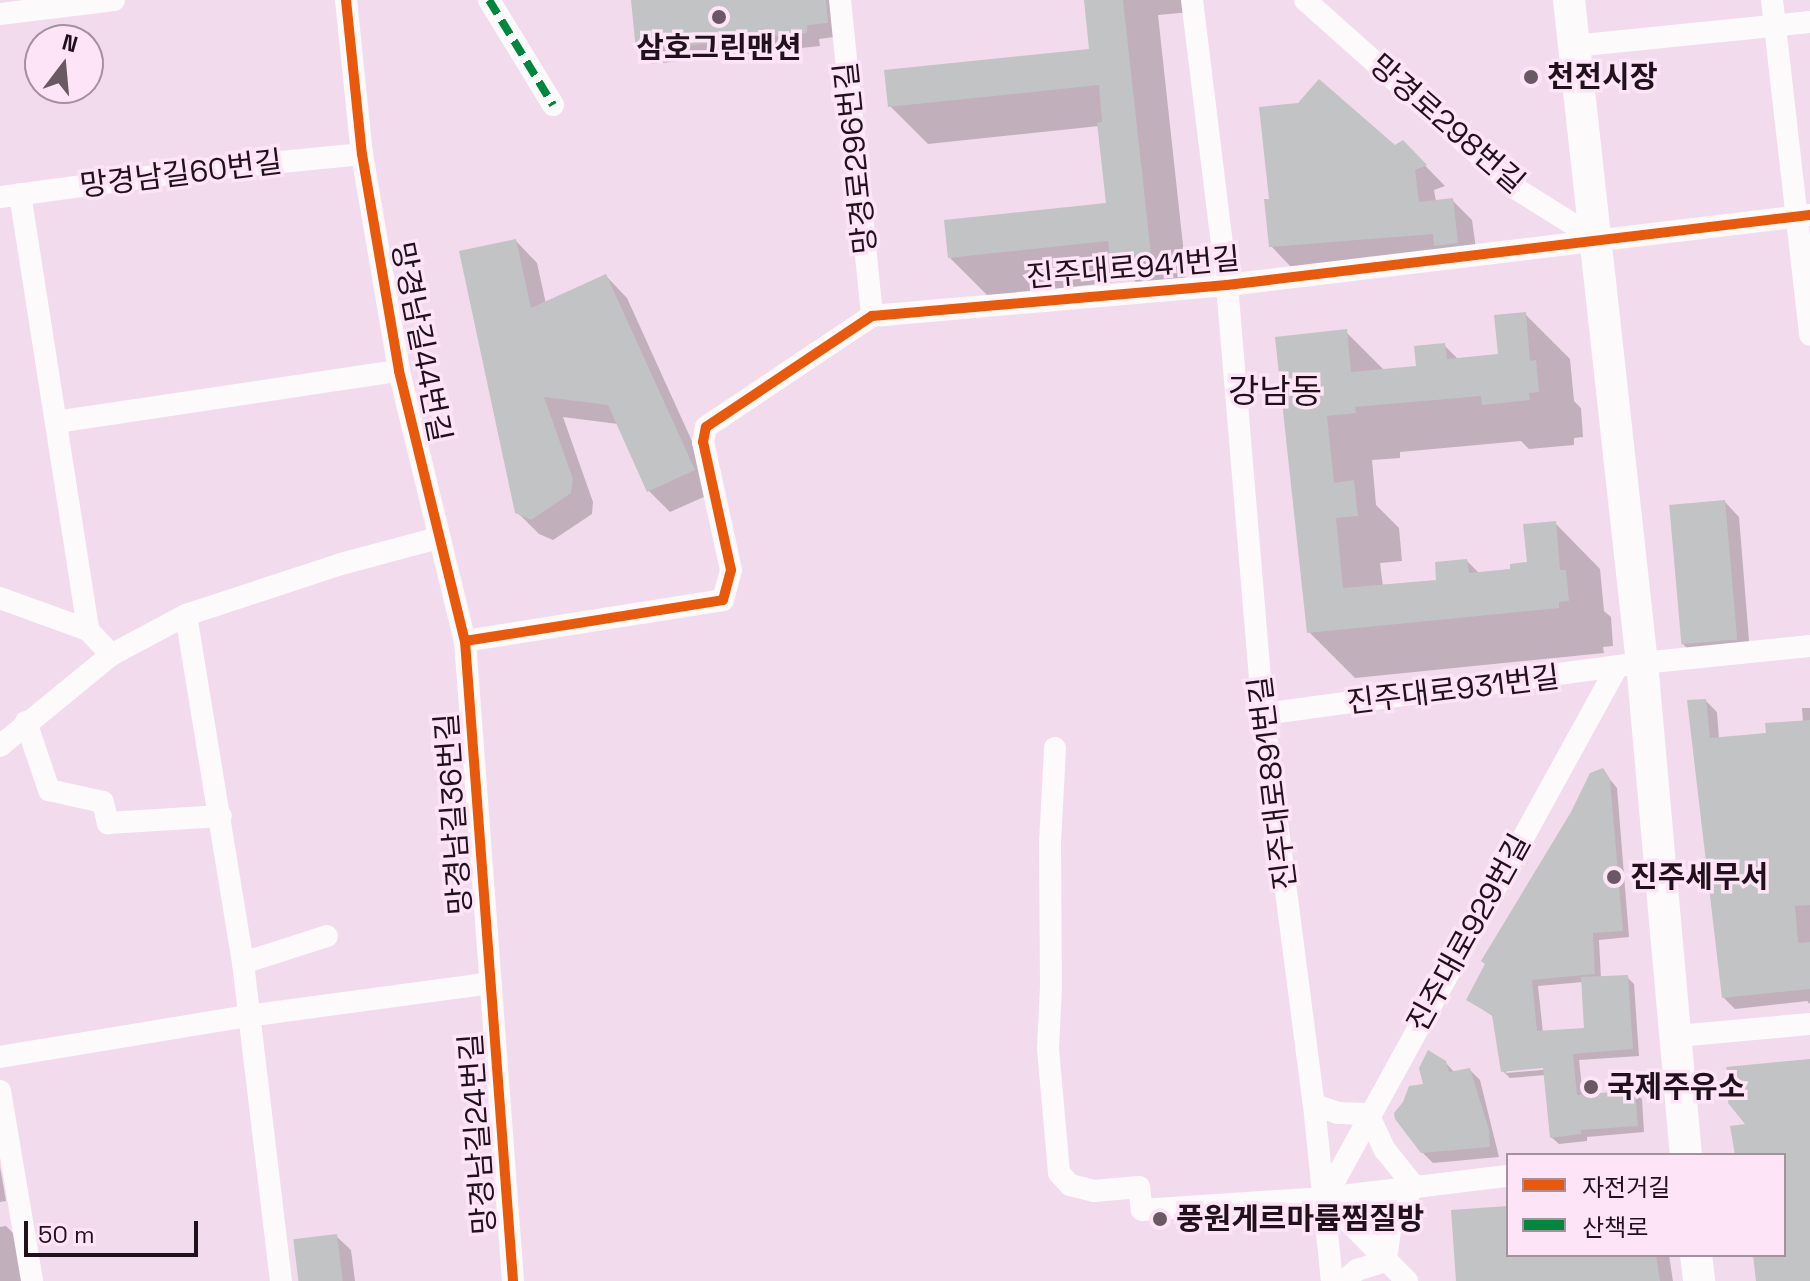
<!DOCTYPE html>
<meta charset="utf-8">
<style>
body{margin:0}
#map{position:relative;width:1810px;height:1281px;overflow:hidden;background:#f2dbec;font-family:"Space Grotesk","Noto Sans KR",sans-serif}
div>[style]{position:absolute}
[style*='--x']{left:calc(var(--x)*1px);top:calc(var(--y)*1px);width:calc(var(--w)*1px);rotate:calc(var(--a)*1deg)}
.shadow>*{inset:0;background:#0003}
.building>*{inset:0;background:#c2c3c4;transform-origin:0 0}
.street>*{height:22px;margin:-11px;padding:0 11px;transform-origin:11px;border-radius:11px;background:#fdfafc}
.secondary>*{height:32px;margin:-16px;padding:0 16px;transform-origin:16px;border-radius:16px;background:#fdfafc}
.quiet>*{height:8px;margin-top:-4px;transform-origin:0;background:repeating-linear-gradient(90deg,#00873e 0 16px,transparent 0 24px)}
.cycleway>*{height:10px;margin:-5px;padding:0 5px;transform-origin:5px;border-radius:5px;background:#e8590c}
.dots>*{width:22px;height:22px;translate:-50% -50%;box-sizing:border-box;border:4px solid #fee4f7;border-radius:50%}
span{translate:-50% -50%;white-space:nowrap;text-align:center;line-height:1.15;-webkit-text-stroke:7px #fee4f7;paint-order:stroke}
.poi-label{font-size:30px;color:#20111c;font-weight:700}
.left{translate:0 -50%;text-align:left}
.street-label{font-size:30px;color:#20111c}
.quarter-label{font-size:34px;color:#20111c}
.legend{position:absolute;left:1506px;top:1153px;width:280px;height:104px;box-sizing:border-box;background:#fee4f7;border:2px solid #a5909f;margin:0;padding:10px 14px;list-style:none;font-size:24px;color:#20111c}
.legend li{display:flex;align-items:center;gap:16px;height:40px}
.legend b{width:40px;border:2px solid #a5909f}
.north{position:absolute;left:24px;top:24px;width:80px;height:80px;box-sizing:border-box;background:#fee4f7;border:2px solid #a5909f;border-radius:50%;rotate:16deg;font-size:22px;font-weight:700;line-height:32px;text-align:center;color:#20111c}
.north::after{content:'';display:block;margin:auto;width:28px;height:36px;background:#6a5865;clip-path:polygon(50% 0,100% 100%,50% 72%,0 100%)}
.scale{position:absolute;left:24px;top:1221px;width:174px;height:36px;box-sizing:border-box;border:4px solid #20111c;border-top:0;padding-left:10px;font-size:24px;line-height:28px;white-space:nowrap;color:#20111c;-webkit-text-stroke:6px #fee4f7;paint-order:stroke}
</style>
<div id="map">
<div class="shadow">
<i style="clip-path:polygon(633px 0,839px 0,841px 36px,819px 39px,820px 46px,652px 64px,638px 50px)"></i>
<i style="clip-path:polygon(1086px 0,1190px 0,1191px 12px,1158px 15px,1188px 291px,1150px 295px,1134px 280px,988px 296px,950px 258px,1108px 205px,1099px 126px,928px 144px,890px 106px,1091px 50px)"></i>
<i style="clip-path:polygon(1402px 142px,1445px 186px,1434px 190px,1436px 202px,1452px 200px,1472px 220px,1478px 263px,1291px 267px,1271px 246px)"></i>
<i style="clip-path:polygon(516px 241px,537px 263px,546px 304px,606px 276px,627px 298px,715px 492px,670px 512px,649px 491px,618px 424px,563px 417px,593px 502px,592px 514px,553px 540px,539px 534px,517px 512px)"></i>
<i style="clip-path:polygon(1525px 314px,1570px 359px,1574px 401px,1581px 408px,1583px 437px,1574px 438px,1574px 445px,1529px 449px,1521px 441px,1400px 452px,1400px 458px,1372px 460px,1376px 505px,1399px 528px,1402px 561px,1380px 563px,1383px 587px,1438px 582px,1467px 561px,1480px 574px,1512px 571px,1529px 564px,1555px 523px,1600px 569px,1604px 611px,1611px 617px,1613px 646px,1603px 647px,1604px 653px,1355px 678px,1309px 632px,1277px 339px,1346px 332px,1385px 371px,1418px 368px,1444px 345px,1459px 360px,1500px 356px)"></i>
<i style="clip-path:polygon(1725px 502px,1739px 517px,1750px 653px,1697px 659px,1683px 644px)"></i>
<i style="clip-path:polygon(1706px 701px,1717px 712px,1719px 739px,1768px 735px,1803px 722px,1802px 708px,1810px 708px,1810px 1004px,1807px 1001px,1735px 1009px,1724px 998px)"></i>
<i style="clip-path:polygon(evenodd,1602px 770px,1617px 788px,1629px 937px,1599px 940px,1601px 978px,1627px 977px,1634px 984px,1639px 1056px,1579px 1060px,1583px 1096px,1634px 1092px,1642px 1099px,1644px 1132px,1587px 1137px,1587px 1141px,1559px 1144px,1551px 1137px,1546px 1075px,1510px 1078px,1503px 1071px,1494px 1017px,1469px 1000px,1602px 770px,1583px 982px,1586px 1030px,1543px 1033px,1538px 986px,1583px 982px,1602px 770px,1553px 1065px,1553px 1069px,1506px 1073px,1506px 1069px,1553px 1065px)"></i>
<i style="clip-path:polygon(1445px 1062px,1455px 1073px,1470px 1070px,1480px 1080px,1499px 1157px,1433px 1163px,1422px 1152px,1426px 1086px)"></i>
<i style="clip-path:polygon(0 1167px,6px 1201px,0 1202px)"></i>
<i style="clip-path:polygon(1508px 1207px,1508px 1255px,1669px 1255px,1673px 1281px,1458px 1281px)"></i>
<i style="clip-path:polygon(6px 1226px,16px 1236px,22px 1281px,0 1281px,0 1227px)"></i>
<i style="clip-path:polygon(336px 1236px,351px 1250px,355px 1281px,300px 1281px)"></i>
</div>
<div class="building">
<i style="clip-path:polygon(631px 0,826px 0,828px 23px,807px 25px,807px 33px,636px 51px)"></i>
<i style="clip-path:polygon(1084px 0,1123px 0,1151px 254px,1110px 258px,1108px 241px,948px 258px,944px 220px,1106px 203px,1097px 123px,1102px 122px,1099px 85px,888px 107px,884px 70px,1089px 49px)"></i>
<i style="clip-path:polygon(1319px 79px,1395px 145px,1403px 140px,1427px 165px,1415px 170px,1419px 202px,1453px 198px,1458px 243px,1434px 246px,1433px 234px,1269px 247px,1264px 199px,1269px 199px,1259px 107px,1298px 103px)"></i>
<i style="clip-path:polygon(516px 239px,531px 308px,606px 274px,695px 470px,647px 492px,608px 405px,544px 397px,573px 479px,571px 493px,531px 520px,515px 513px,459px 251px)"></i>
<i style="clip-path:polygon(1526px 312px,1530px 361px,1536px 360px,1539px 392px,1529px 393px,1530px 400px,1482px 405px,1481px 396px,1355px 407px,1356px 413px,1327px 416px,1334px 483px,1354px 480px,1358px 516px,1336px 518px,1343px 588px,1436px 580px,1435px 562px,1467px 559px,1469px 573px,1510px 569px,1510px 564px,1527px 562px,1523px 524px,1556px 521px,1560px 570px,1566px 570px,1569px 601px,1559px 602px,1559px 608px,1307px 633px,1275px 337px,1347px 329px,1351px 372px,1416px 366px,1414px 346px,1445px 343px,1447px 359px,1498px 354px,1494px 315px)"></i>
<i style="left:1725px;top:500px;width:140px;height:56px;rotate:85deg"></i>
<i style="clip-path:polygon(1706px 699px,1710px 738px,1766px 733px,1765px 723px,1810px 720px,1810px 905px,1795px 906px,1798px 943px,1810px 942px,1810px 989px,1722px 998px,1687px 700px)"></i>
<i style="clip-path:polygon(1603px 768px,1610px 779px,1623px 931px,1593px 933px,1595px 974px,1532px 980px,1537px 1031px,1584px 1028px,1581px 977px,1628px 975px,1633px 1049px,1573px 1054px,1577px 1095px,1635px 1090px,1638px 1126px,1581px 1130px,1581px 1134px,1550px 1138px,1543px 1068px,1501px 1072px,1492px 1015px,1466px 1000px,1485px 964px,1481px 961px,1571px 812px,1590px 773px)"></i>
<i style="clip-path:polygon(1428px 1050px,1446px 1061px,1449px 1072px,1470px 1068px,1489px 1130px,1490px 1147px,1421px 1153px,1395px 1119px,1394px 1113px,1403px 1102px,1409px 1086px,1423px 1084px,1419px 1068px)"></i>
<i style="clip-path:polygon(1810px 1059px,1810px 1281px,1756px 1281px,1753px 1255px,1784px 1255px,1784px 1155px,1735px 1155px,1730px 1126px,1745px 1124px,1728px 1103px,1730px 1083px,1726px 1067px)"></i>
<i style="clip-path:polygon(1508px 1206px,1508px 1255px,1656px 1255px,1660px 1281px,1456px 1281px,1451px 1210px)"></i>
<i style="left:337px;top:1234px;width:47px;height:44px;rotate:83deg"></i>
</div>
<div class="street">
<i style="--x:346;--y:0;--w:155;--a:84.1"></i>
<i style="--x:362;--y:154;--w:220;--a:80.3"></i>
<i style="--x:399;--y:371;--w:278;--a:76.3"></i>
<i style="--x:465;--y:641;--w:642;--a:85.71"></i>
<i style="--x:489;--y:0;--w:123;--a:58.6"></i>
<i style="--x:840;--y:0;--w:318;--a:84.2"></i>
<i style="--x:1192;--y:0;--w:287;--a:83"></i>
<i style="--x:1227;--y:285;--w:431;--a:85.2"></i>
<i style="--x:1263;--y:714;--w:394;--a:82.6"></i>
<i style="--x:1314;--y:1105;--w:177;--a:84.2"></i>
<i style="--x:1305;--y:0;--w:285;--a:41.7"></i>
<i style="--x:1518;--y:190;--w:91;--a:31.9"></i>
<i style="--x:1772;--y:0;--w:337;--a:83.5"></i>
<i style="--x:0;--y:14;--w:115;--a:-7"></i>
<i style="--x:1574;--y:46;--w:237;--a:-5.8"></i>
<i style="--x:20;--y:194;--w:441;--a:81.1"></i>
<i style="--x:0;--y:197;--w:201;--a:-7.7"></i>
<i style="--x:199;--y:170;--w:164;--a:-5.6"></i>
<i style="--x:56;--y:422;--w:347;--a:-8.5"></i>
<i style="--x:0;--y:598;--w:94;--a:20"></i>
<i style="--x:88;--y:630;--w:34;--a:47"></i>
<i style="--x:186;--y:615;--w:353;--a:80.7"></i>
<i style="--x:243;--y:963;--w:320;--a:83.2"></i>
<i style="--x:465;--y:641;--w:261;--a:-9"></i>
<i style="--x:723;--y:600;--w:31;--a:-75"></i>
<i style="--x:731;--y:570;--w:131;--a:-102.3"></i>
<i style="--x:703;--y:442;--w:15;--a:-79"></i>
<i style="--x:706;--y:427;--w:200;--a:-33.8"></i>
<i style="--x:872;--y:316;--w:356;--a:-5"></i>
<i style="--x:1227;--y:285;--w:587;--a:-6.85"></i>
<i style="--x:1263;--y:714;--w:382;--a:-7.7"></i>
<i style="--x:1642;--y:663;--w:169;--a:-5.8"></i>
<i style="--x:26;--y:722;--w:72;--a:71.3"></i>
<i style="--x:49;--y:790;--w:55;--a:12.5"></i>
<i style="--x:103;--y:802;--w:22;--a:77"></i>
<i style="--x:108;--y:823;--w:113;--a:-3.5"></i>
<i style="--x:0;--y:746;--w:144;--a:-39.3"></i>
<i style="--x:111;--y:655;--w:85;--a:-28.1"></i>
<i style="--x:186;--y:615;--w:163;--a:-18.2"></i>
<i style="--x:341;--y:564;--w:100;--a:-15"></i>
<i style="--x:1055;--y:748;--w:95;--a:93"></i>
<i style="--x:1050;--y:843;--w:144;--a:89.6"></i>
<i style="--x:1051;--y:987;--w:62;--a:92.8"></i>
<i style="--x:1048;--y:1049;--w:124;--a:84.9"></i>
<i style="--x:1059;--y:1173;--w:16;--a:47"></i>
<i style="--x:1070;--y:1185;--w:25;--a:14"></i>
<i style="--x:1094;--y:1191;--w:45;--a:-5.1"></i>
<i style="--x:1139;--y:1187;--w:23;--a:83"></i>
<i style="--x:1142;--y:1210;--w:183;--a:-3.8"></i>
<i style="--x:1325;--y:1198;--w:184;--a:-6.9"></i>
<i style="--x:243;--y:963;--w:88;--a:-17.8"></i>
<i style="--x:1678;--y:1036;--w:133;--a:-5.2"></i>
<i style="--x:0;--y:1057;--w:250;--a:-9.4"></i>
<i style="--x:247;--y:1016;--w:246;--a:-7.7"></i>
<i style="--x:0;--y:1091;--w:193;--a:80.4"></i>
<i style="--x:1314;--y:1105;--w:25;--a:18"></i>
<i style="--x:1338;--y:1113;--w:30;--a:2"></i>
<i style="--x:1368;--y:1114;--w:40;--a:65"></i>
<i style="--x:1385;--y:1150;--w:46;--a:51.1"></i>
<i style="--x:1414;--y:1186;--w:44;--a:121.2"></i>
<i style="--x:1391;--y:1224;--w:37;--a:98"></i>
<i style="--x:1386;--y:1261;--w:30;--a:163"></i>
<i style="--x:1357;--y:1270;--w:17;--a:140"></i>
<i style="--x:1325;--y:1198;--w:604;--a:-61.19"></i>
<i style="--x:1325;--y:1198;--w:117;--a:45.3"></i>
</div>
<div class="secondary">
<i style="--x:1569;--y:0;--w:667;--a:83.72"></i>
<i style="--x:1642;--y:663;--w:494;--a:84.9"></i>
<i style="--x:1696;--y:1255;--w:26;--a:83"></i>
</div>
<div class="quiet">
<i style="--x:489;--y:0;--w:123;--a:58.6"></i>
</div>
<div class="cycleway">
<i style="--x:346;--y:0;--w:155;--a:84.1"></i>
<i style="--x:362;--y:154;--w:220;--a:80.3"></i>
<i style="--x:399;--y:371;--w:278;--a:76.3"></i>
<i style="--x:465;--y:641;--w:642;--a:85.71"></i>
<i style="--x:465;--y:641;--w:261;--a:-9"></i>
<i style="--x:723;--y:600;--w:31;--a:-75"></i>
<i style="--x:731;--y:570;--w:131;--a:-102.3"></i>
<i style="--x:703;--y:442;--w:15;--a:-79"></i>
<i style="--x:706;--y:427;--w:200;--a:-33.8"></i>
<i style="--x:872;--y:316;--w:356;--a:-5"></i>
<i style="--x:1227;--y:285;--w:587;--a:-6.85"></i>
</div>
<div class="dots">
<i style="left:719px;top:17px;background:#6a5865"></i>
<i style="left:1531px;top:77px;background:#6a5865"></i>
<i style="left:1614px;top:877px;background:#6a5865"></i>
<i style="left:1591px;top:1087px;background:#6a5865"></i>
<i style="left:1160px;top:1219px;background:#6a5865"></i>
</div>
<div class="poi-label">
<span style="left:719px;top:48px">삼호그린맨션</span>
<span class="left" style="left:1547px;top:77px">천전시장</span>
<span class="left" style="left:1630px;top:877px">진주세무서</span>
<span class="left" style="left:1607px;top:1087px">국제주유소</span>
<span class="left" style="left:1176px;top:1219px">풍원게르마륨찜질방</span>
</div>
<div class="street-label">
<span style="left:1447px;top:124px;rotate:41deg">망경로298번길</span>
<span style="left:856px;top:158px;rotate:-96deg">망경로296번길</span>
<span style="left:181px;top:174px;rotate:-7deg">망경남길60번길</span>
<span style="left:1133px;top:268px;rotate:-5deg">진주대로941번길</span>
<span style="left:421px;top:342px;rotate:79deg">망경남길44번길</span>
<span style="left:1453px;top:690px;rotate:-7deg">진주대로931번길</span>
<span style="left:1273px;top:783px;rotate:-97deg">진주대로891번길</span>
<span style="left:454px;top:814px;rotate:-94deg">망경남길36번길</span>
<span style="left:1469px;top:933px;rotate:-61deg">진주대로929번길</span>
<span style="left:478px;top:1134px;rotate:-94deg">망경남길24번길</span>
</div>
<div class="quarter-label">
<span style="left:1275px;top:392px">강남동</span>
</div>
<ul class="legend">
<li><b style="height:10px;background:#e8590c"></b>자전거길</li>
<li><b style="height:10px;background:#00873e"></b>산책로</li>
</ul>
<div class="north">N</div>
<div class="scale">50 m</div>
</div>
